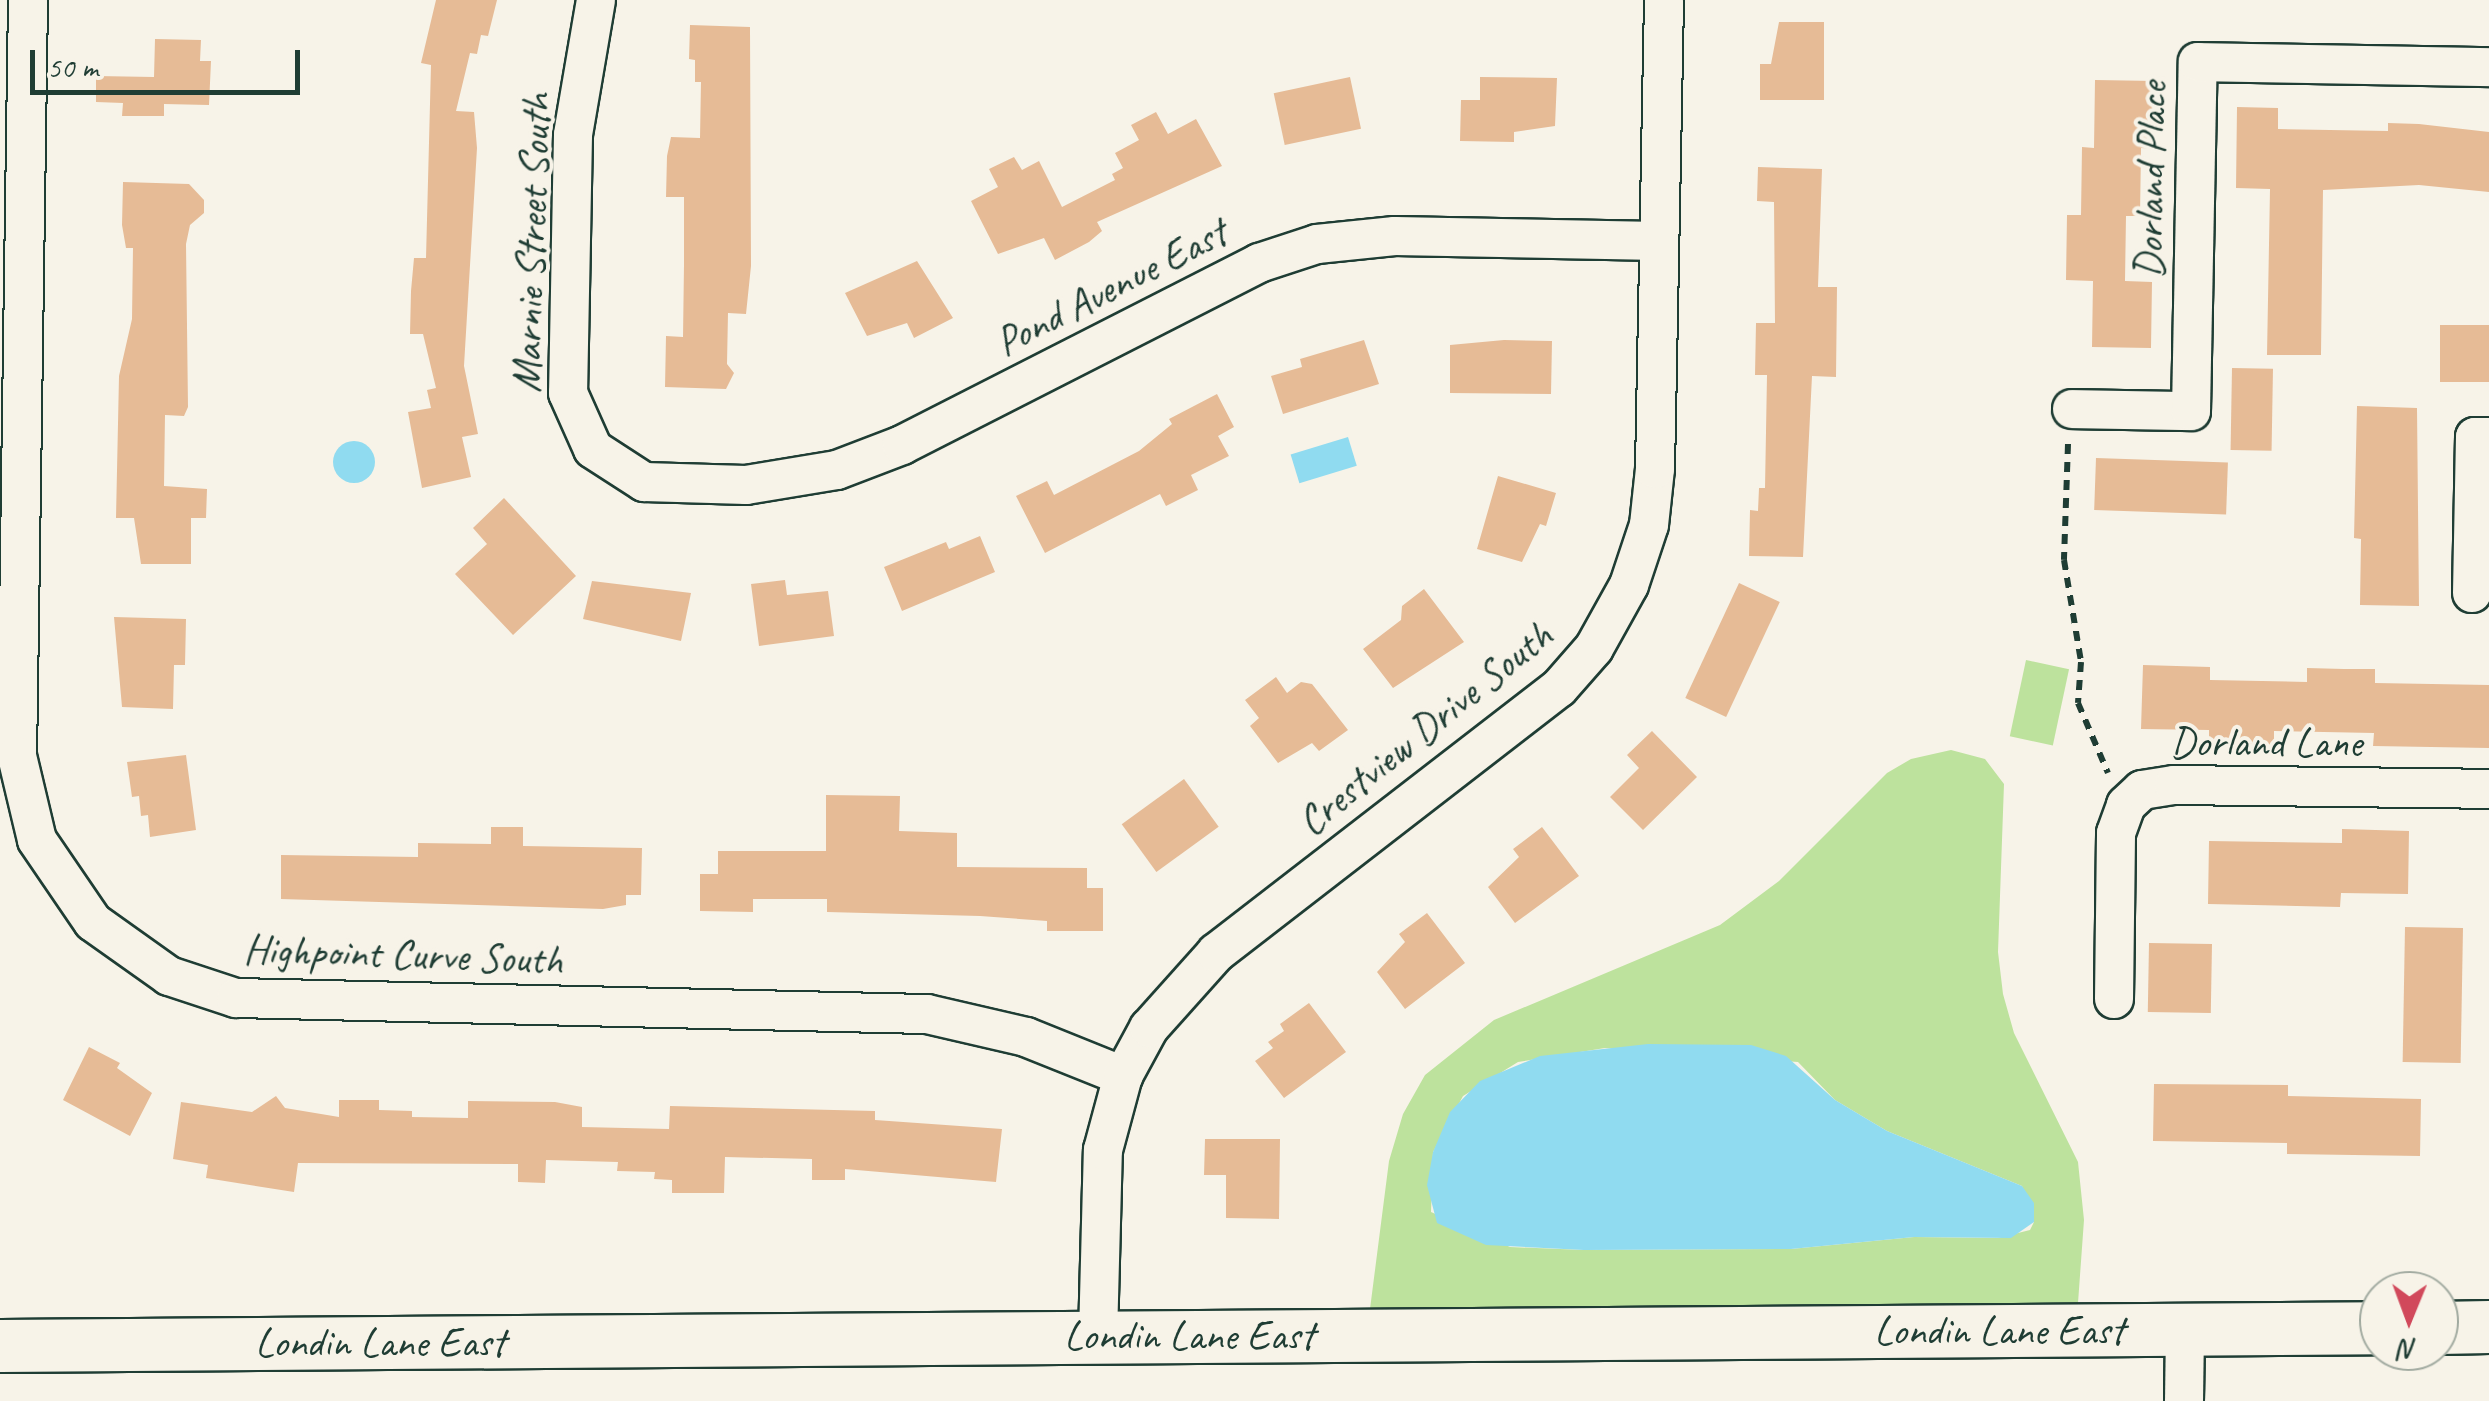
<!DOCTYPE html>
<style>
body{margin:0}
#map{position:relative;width:2489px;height:1401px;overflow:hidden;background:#f7f3e8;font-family:Caveat,sans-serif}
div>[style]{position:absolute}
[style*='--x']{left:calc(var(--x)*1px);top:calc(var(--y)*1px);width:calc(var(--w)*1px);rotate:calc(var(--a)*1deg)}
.green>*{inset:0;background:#bde29d;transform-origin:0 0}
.water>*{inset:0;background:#90dbf0;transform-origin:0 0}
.round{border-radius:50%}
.building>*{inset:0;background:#e6bb96;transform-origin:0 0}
.path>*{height:6px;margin-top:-3px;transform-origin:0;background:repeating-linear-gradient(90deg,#1f3d34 0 10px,transparent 0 18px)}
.roads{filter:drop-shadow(2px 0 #1f3d34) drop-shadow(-2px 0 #1f3d34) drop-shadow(0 2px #1f3d34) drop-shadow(0 -2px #1f3d34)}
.street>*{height:38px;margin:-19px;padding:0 19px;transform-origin:19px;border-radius:19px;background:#f7f3e8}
.secondary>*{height:52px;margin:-26px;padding:0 26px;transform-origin:26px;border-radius:26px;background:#f7f3e8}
span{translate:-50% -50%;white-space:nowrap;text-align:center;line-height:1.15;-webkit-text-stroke:8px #f7f3e8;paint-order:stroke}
.street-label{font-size:42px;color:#1f3d34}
.north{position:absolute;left:2359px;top:1271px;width:100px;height:100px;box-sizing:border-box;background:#f7f3e8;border:2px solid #a1aaa0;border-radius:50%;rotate:181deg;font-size:28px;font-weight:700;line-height:40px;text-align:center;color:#1f3d34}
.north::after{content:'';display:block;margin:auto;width:35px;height:45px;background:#d1495b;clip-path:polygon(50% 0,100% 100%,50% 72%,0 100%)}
.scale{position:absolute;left:30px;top:50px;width:270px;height:45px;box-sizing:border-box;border:5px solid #1f3d34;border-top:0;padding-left:12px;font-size:30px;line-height:35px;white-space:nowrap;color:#1f3d34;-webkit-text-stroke:8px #f7f3e8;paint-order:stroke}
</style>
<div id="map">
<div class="green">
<i style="left:2026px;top:660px;width:44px;height:78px;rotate:12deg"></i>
<i style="clip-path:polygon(evenodd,1951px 750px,1985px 759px,2004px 784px,1998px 952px,2003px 994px,2014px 1033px,2078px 1162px,2084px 1220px,2078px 1303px,1370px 1309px,1389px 1161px,1403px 1114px,1425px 1075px,1494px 1020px,1720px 925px,1779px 881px,1887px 773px,1911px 759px,1951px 750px,1605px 1048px,1798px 1062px,1835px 1100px,1887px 1131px,2022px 1186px,2034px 1222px,2030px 1230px,1998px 1238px,1914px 1237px,1791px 1249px,1584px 1250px,1510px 1247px,1431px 1212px,1433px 1152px,1463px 1096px,1518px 1062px,1605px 1048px)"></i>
</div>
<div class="water">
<i style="left:1348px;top:437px;width:30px;height:60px;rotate:73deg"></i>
<i class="round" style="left:333px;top:441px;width:42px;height:42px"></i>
<i style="clip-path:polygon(1648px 1044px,1751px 1045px,1786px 1056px,1835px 1100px,1887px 1131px,2022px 1186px,2034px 1203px,2034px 1222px,2011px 1238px,1914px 1237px,1791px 1249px,1584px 1250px,1486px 1245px,1437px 1223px,1427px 1185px,1433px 1152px,1450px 1112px,1480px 1081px,1540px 1056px)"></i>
</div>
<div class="building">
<i style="clip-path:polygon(436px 0,497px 0,488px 36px,481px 35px,477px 54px,470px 53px,456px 111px,474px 112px,477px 148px,464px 366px,478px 434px,462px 437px,471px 477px,422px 488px,408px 412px,431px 408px,427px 390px,436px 388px,423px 334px,410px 334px,411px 291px,414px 258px,426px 258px,431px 65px,421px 63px)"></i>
<i style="clip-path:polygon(1779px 22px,1824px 22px,1824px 100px,1760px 100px,1760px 64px,1771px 64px)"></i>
<i style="clip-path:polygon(690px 25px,750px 27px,751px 266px,746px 314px,728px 313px,727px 364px,734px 373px,726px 389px,665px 387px,666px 336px,683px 337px,684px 264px,684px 197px,666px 197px,667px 156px,671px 137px,700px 138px,701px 82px,695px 82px,695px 60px,689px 59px)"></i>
<i style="clip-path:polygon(155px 39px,201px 40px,200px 61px,211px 61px,209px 105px,164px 104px,164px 116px,122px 116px,123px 103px,96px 102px,96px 76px,154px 77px)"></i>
<i style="left:1350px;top:77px;width:53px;height:78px;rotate:78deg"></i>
<i style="clip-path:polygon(1480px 77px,1557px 78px,1555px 126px,1514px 132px,1514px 142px,1460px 141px,1461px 100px,1480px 100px)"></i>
<i style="clip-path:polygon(2095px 80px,2155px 81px,2154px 149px,2141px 148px,2140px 216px,2126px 216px,2125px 281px,2152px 282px,2151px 348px,2092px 347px,2093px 281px,2066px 280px,2067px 215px,2081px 215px,2082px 147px,2094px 148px)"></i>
<i style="clip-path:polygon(2237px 107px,2278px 108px,2278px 129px,2388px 131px,2388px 123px,2419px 124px,2489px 132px,2489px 192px,2419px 185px,2323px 190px,2321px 355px,2267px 355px,2270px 189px,2236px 188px)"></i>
<i style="clip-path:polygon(1156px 112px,1168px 134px,1196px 119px,1222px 166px,1097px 222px,1102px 231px,1089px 242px,1055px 260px,1044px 238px,998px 254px,971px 201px,998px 187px,989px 169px,1014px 157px,1022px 170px,1039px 161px,1062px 207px,1115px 180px,1112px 174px,1123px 168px,1115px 153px,1139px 140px,1131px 125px)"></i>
<i style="clip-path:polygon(1758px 167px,1822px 169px,1818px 287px,1837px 287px,1836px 377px,1812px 376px,1803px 557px,1749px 556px,1750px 510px,1758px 511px,1759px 488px,1765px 488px,1767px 375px,1755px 375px,1756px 323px,1775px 323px,1774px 202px,1757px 201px)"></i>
<i style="clip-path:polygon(123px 182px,189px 184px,204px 200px,204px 213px,190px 225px,186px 244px,188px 407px,184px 416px,165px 415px,164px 486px,207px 489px,206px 518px,191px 518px,191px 564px,141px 564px,134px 518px,116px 518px,119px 376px,132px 319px,133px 248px,126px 248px,122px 225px)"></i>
<i style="clip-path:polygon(917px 261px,953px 318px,914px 338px,907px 323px,867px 336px,845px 293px)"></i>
<i style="left:2440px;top:325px;width:49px;height:57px"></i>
<i style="clip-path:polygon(1364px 340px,1379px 384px,1283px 414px,1271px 376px,1302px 367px,1300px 359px)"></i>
<i style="clip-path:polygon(1504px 340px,1552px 341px,1551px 394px,1450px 393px,1450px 345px)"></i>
<i style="left:2232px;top:368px;width:41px;height:82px;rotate:1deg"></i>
<i style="clip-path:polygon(1217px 394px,1234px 427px,1218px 436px,1229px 456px,1191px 475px,1198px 490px,1166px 506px,1160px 494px,1045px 553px,1016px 496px,1047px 481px,1054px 495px,1139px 451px,1172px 424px,1169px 419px)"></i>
<i style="clip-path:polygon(2357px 406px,2417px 408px,2419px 606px,2360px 605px,2361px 539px,2354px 538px)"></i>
<i style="left:2096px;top:458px;width:132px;height:52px;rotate:2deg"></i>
<i style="clip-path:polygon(1498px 476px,1556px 493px,1546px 526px,1540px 524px,1522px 562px,1477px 549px)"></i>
<i style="clip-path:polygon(504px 498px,576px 576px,513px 635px,455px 574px,487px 544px,473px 528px)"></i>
<i style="clip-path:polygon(980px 536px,995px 572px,902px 611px,884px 567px,946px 542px,949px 549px)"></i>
<i style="clip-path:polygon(785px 580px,787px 595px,828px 591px,834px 636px,759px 646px,751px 584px)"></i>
<i style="clip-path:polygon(592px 581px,691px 593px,681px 641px,583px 619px)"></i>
<i style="left:1739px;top:583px;width:45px;height:127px;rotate:25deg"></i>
<i style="clip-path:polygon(1424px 589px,1464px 642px,1393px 688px,1363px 649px,1401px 620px,1402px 606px)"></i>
<i style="clip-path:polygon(114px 617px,186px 619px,185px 665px,174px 665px,173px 709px,122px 707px)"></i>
<i style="clip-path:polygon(2143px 665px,2210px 667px,2210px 680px,2307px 682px,2307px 668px,2344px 669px,2375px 669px,2375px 683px,2489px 685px,2489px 748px,2373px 746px,2374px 733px,2274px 731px,2274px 745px,2209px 744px,2209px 730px,2141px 729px)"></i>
<i style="clip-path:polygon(1276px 677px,1287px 693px,1301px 682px,1312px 684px,1348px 730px,1319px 751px,1312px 743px,1278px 763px,1250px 726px,1259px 718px,1245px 700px)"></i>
<i style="clip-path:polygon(1652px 731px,1697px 777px,1643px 830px,1610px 797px,1639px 768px,1627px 755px)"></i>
<i style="clip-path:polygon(186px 755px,196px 830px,150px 837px,148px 815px,141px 816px,139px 796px,132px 797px,127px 762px)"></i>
<i style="left:1184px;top:779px;width:59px;height:77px;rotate:54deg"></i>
<i style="clip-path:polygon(826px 795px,900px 796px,899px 831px,957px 833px,957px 867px,1087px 868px,1087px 888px,1103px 888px,1103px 931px,1047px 931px,1047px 921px,980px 916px,827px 912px,827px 899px,753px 899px,753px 912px,700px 911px,700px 874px,718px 874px,718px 851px,826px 851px)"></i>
<i style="clip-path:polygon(491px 827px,523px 827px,523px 846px,642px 848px,641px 895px,626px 895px,626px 905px,603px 909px,281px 899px,281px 855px,418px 857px,418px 843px,491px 844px)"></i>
<i style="clip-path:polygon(1542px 827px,1579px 876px,1515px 923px,1488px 887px,1519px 857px,1513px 849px)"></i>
<i style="clip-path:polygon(2342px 829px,2409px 831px,2408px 894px,2341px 893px,2340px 907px,2208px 904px,2209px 841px,2342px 843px)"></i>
<i style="clip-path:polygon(1427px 913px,1465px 963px,1405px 1009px,1377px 972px,1405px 942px,1399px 934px)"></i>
<i style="left:2405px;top:927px;width:58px;height:135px;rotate:1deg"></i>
<i style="left:2149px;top:943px;width:63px;height:69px;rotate:1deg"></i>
<i style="clip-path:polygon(1309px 1003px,1346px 1052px,1284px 1098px,1255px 1061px,1273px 1048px,1268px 1042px,1284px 1031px,1280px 1024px)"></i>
<i style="clip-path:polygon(89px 1047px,120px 1063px,117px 1068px,152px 1093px,130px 1136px,63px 1100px)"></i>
<i style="clip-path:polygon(2154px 1084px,2288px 1085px,2288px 1096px,2421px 1099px,2420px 1156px,2287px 1154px,2287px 1143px,2153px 1141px)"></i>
<i style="clip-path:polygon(276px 1096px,285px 1108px,339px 1117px,339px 1100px,379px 1100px,379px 1110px,412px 1111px,412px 1117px,468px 1118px,468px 1101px,555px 1102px,582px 1107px,582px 1127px,669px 1129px,670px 1106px,875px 1111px,875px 1120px,1002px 1129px,996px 1182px,845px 1169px,845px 1180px,812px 1180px,812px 1159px,725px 1157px,724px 1193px,672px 1193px,672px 1180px,654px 1179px,655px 1172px,617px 1171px,618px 1162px,546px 1160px,545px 1183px,518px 1182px,518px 1164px,298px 1163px,294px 1192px,206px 1178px,208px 1165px,173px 1159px,181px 1102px,252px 1112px)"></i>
<i style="clip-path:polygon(1205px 1139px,1280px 1139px,1279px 1219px,1226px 1218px,1226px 1175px,1204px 1175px)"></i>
</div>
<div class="path">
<i style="--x:2068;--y:444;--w:116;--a:92"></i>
<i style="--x:2064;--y:560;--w:103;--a:80.5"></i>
<i style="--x:2081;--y:662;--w:41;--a:94.2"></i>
<i style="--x:2078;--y:703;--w:76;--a:66.8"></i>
</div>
<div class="roads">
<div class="street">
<i style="--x:28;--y:0;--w:756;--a:90.83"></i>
<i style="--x:17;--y:756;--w:86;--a:76.6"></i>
<i style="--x:37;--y:840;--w:99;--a:55.7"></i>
<i style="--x:93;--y:922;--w:93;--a:35.4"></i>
<i style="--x:169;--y:976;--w:71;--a:18.2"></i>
<i style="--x:236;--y:998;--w:691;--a:1.33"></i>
<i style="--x:927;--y:1014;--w:102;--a:13.1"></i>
<i style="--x:1026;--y:1037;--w:105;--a:21.9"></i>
<i style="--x:596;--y:0;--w:137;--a:99.7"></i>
<i style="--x:573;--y:135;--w:258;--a:91.1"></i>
<i style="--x:568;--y:393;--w:61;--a:65.9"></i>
<i style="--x:593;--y:449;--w:61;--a:32.9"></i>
<i style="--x:644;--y:482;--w:102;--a:1.7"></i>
<i style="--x:746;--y:485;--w:92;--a:-9.4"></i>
<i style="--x:837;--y:470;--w:70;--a:-21"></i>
<i style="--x:902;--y:445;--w:401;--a:-27"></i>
<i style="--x:1259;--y:263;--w:61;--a:-18.1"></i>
<i style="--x:1317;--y:244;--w:78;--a:-5.9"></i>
<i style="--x:1395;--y:236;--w:264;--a:1.1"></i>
<i style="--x:2072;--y:409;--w:119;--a:1"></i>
<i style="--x:2191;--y:411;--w:349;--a:-88.9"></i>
<i style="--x:2198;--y:62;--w:291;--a:1"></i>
<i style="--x:2472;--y:593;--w:156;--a:-88.9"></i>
<i style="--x:2475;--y:437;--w:14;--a:0"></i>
<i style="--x:2114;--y:999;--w:166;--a:-89.3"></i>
<i style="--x:2116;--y:833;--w:30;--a:-70"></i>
<i style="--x:2126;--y:805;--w:22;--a:-43"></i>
<i style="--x:2142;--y:790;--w:32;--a:-9"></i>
<i style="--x:2174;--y:785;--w:315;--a:0.7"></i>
<i style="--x:1098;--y:1337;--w:187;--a:-88.5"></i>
<i style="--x:1103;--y:1150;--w:77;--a:-74.9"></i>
<i style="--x:1123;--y:1076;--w:55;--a:-61.6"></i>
<i style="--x:1149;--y:1028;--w:101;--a:-48.2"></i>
<i style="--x:1216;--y:953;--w:433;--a:-37.7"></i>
<i style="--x:1559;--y:688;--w:53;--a:-48.8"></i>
<i style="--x:1594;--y:648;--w:72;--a:-60.9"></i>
<i style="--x:1629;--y:585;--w:63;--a:-71.6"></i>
<i style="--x:1649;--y:525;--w:56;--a:-83.9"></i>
<i style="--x:1655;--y:469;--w:469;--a:-88.9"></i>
<i style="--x:2184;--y:1401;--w:72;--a:-89.2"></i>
</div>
<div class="secondary">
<i style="--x:2439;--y:1328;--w:50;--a:-1.1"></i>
<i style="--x:0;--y:1346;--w:2379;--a:-0.43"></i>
</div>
</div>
<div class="street-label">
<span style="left:2151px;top:180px;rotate:-89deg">Dorland Place</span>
<span style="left:532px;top:243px;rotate:-88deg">Marnie Street South</span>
<span style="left:1111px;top:288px;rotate:-27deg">Pond Avenue East</span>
<span style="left:1425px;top:729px;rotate:-39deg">Crestview Drive South</span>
<span style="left:2266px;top:743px">Dorland Lane</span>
<span style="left:403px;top:955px;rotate:2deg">Highpoint Curve South</span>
<span style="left:1999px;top:1331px">Londin Lane East</span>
<span style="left:1189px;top:1336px">Londin Lane East</span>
<span style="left:380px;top:1343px">Londin Lane East</span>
</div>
<div class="north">N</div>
<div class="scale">50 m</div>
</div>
